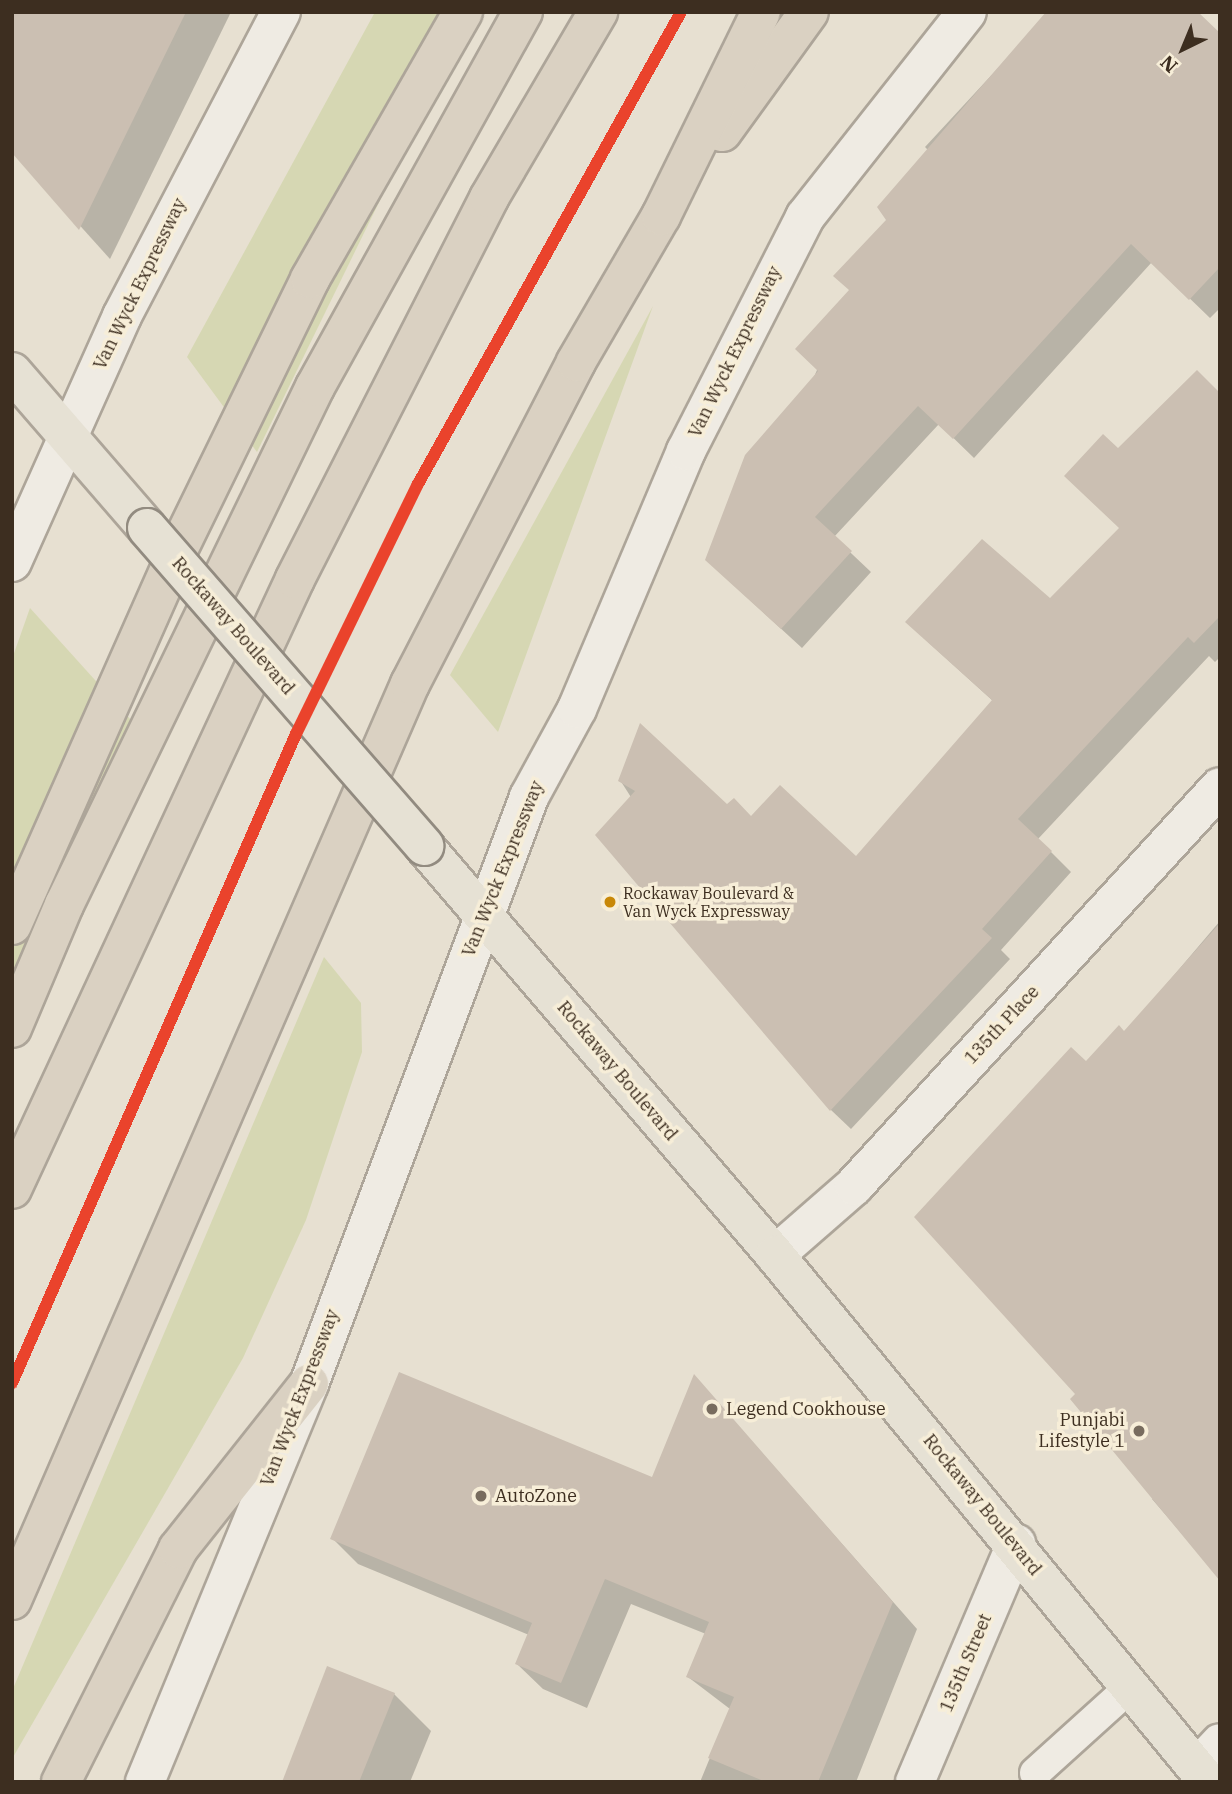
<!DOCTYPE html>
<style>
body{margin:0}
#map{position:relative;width:1232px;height:1794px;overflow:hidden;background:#e7e0d1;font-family:"IBM Plex Serif",serif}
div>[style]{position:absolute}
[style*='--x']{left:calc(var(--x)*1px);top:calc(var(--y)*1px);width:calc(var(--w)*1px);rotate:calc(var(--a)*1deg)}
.green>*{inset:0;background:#d6d7b3}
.shadow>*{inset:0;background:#0003}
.building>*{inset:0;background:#cbbfb2}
.roads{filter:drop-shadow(2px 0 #ada599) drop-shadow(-2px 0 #ada599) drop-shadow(0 2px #ada599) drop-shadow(0 -2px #ada599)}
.lane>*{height:30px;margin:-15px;padding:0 15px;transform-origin:15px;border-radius:15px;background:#efebe3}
.street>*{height:38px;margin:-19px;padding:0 19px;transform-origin:19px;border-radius:19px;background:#efebe3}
.secondary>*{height:38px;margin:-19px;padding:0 19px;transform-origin:19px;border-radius:19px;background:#efebe3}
.primary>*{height:38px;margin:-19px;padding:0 19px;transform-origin:19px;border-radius:19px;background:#e6e1d4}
.highway>*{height:38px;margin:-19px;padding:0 19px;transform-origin:19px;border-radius:19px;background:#dad1c2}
.bridges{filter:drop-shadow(2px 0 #928b80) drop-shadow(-2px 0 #928b80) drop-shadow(0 2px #928b80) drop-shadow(0 -2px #928b80)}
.primary-bridge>*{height:38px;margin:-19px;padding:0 19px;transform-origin:19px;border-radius:19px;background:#e6e1d4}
.rail-1>*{height:12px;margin:-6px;padding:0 6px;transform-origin:6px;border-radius:6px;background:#ea432c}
.dots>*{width:19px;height:19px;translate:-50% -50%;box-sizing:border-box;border:4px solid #f7eed8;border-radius:50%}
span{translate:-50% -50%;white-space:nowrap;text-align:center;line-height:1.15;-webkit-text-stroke:7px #f7eed8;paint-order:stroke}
.bus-label{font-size:16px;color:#3d2e20}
.left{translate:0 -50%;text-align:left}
.street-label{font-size:18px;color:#3d2e20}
.poi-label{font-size:18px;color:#3d2e20}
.right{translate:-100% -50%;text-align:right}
.frame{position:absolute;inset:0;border:14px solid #3d2e20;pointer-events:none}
.north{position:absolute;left:1148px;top:14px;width:70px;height:70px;-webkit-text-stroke:5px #f7eed8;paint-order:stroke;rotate:223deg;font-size:19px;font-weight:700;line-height:28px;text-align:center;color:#3d2e20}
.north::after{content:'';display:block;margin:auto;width:24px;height:32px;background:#3d2e20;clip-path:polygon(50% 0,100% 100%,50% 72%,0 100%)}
</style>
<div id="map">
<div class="green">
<i style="clip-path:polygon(375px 12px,472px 12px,257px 452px,187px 357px)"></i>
<i style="clip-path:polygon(653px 306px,498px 732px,450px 675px)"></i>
<i style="clip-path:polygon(30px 608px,141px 731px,12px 1007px,12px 659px)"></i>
<i style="clip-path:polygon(324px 957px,361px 1003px,362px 1052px,306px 1220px,243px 1358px,12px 1759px,12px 1691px)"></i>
</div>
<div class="shadow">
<i style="clip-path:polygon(12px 12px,231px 12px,110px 259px,12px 150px)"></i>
<i style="clip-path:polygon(1050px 12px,1220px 116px,1220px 308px,1210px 318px,1152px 262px,974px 458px,939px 424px,834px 537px,871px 572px,802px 648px,727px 579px,851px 291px,930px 152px,925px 147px)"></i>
<i style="clip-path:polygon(1220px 396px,1220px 657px,1215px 662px,1209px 656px,1038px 839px,1071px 872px,1001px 950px,1010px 959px,851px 1129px,831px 1110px,620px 780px,727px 807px,856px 858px,993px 701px,928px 642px,1050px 601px,1121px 529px,1118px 451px)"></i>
<i style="clip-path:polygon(1220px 921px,1220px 1578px,1152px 1499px,1157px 1494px,1077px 1394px,1086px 1064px,1125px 1033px)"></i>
<i style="clip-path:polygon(695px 1377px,917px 1629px,856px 1782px,700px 1782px,730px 1709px,688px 1677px,706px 1634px,631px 1604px,587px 1708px,543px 1689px,517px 1664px,529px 1635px,358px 1564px,332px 1538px,653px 1479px)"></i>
<i style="clip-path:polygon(394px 1694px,431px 1731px,410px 1782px,283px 1782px)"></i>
</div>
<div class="building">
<i style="clip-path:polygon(12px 12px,186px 12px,79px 230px,12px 153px)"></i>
<i style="clip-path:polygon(1046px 12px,1198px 12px,1220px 33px,1220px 267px,1189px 300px,1131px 244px,953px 439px,918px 406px,815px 517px,852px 551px,781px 629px,705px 560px,745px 455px,818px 371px,795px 349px,849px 290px,833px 276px,886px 220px,877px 207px)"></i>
<i style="clip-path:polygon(1197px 370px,1220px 393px,1220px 616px,1194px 643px,1188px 637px,1018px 819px,1052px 851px,982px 929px,992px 938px,830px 1111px,595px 835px,635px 791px,618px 781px,640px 723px,727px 804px,734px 798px,751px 816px,780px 785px,856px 856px,992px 700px,905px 622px,982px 539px,1050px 598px,1119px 528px,1064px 476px,1103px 434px,1118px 448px)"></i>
<i style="clip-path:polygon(1220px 923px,1220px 1581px,1070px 1399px,1075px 1394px,914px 1217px,1071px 1047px,1086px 1061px,1119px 1025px,1124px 1031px)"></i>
<i style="clip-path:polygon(399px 1372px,652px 1477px,694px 1374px,893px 1602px,818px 1782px,766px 1782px,708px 1758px,734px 1697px,686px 1677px,709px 1622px,605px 1579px,561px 1683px,515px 1664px,532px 1623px,330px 1539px)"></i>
<i style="clip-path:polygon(327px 1666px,395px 1693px,359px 1782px,282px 1782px)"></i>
</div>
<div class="roads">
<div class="lane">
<i style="--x:1035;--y:1773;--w:127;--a:-42.1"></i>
</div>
<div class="street">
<i style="--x:775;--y:1255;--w:105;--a:-41.1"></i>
<i style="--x:854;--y:1186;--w:541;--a:-47.47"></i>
<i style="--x:1197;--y:1768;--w:34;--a:-47"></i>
<i style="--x:915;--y:1782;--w:259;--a:-67"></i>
</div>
<div class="secondary">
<i style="--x:12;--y:562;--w:269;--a:-65.9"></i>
<i style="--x:122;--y:316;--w:343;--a:-62.4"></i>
<i style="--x:145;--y:1782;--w:430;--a:-67.6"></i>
<i style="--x:309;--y:1384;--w:627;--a:-69.45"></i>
<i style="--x:529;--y:797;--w:100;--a:-61.4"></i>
<i style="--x:577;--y:709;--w:280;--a:-67.1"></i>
<i style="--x:686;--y:451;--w:263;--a:-63"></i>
<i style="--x:805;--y:217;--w:261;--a:-51.7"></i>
</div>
<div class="primary">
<i style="--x:12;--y:372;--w:206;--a:49.1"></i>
<i style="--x:424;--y:846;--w:539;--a:49.36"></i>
<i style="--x:775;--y:1255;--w:682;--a:50.59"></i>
</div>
<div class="highway">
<i style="--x:722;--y:132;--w:148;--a:-54.1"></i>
<i style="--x:12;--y:925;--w:408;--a:-66.1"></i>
<i style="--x:177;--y:552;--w:304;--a:-64"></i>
<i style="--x:310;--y:279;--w:308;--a:-60.2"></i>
<i style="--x:12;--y:1028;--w:134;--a:-67.1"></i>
<i style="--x:64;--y:905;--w:576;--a:-64.15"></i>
<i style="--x:315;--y:387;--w:429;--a:-61"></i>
<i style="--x:12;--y:1189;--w:672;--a:-65.11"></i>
<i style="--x:295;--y:579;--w:428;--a:-63"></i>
<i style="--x:489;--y:198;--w:216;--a:-59.6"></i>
<i style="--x:12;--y:1600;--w:999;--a:-66.52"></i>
<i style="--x:410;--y:684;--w:362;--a:-62.7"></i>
<i style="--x:576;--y:362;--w:169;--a:-59.8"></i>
<i style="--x:661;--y:216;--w:227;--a:-63.9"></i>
<i style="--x:61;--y:1782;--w:261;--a:-63.3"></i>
<i style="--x:178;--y:1549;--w:211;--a:-51.6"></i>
</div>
</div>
<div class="bridges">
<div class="primary-bridge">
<i style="--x:147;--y:528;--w:422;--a:48.9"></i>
</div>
</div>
<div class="rail-1">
<i style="--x:12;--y:1383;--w:708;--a:-66.37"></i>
<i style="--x:296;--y:734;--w:278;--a:-64"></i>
<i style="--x:418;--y:484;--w:540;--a:-60.87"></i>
</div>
<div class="dots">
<i style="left:610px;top:902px;background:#c88808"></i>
<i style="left:712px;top:1409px;background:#786c5e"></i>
<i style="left:1139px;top:1431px;background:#786c5e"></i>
<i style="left:481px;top:1496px;background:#786c5e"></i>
</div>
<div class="bus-label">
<span class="left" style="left:623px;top:902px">Rockaway Boulevard &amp;<br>Van Wyck Expressway</span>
</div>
<div class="street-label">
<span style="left:140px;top:284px;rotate:-64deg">Van Wyck Expressway</span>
<span style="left:735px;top:352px;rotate:-64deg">Van Wyck Expressway</span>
<span style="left:233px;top:626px;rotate:49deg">Rockaway Boulevard</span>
<span style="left:503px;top:869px;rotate:-68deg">Van Wyck Expressway</span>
<span style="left:1002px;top:1025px;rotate:-47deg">135th Place</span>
<span style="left:617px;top:1071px;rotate:50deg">Rockaway Boulevard</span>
<span style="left:300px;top:1398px;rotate:-69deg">Van Wyck Expressway</span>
<span style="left:982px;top:1505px;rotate:51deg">Rockaway Boulevard</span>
<span style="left:966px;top:1663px;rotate:-67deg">135th Street</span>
</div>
<div class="poi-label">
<span class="left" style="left:726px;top:1409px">Legend Cookhouse</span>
<span class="right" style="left:1125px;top:1431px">Punjabi<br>Lifestyle 1</span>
<span class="left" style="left:495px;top:1496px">AutoZone</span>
</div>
<div class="frame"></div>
<div class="north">N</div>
</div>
